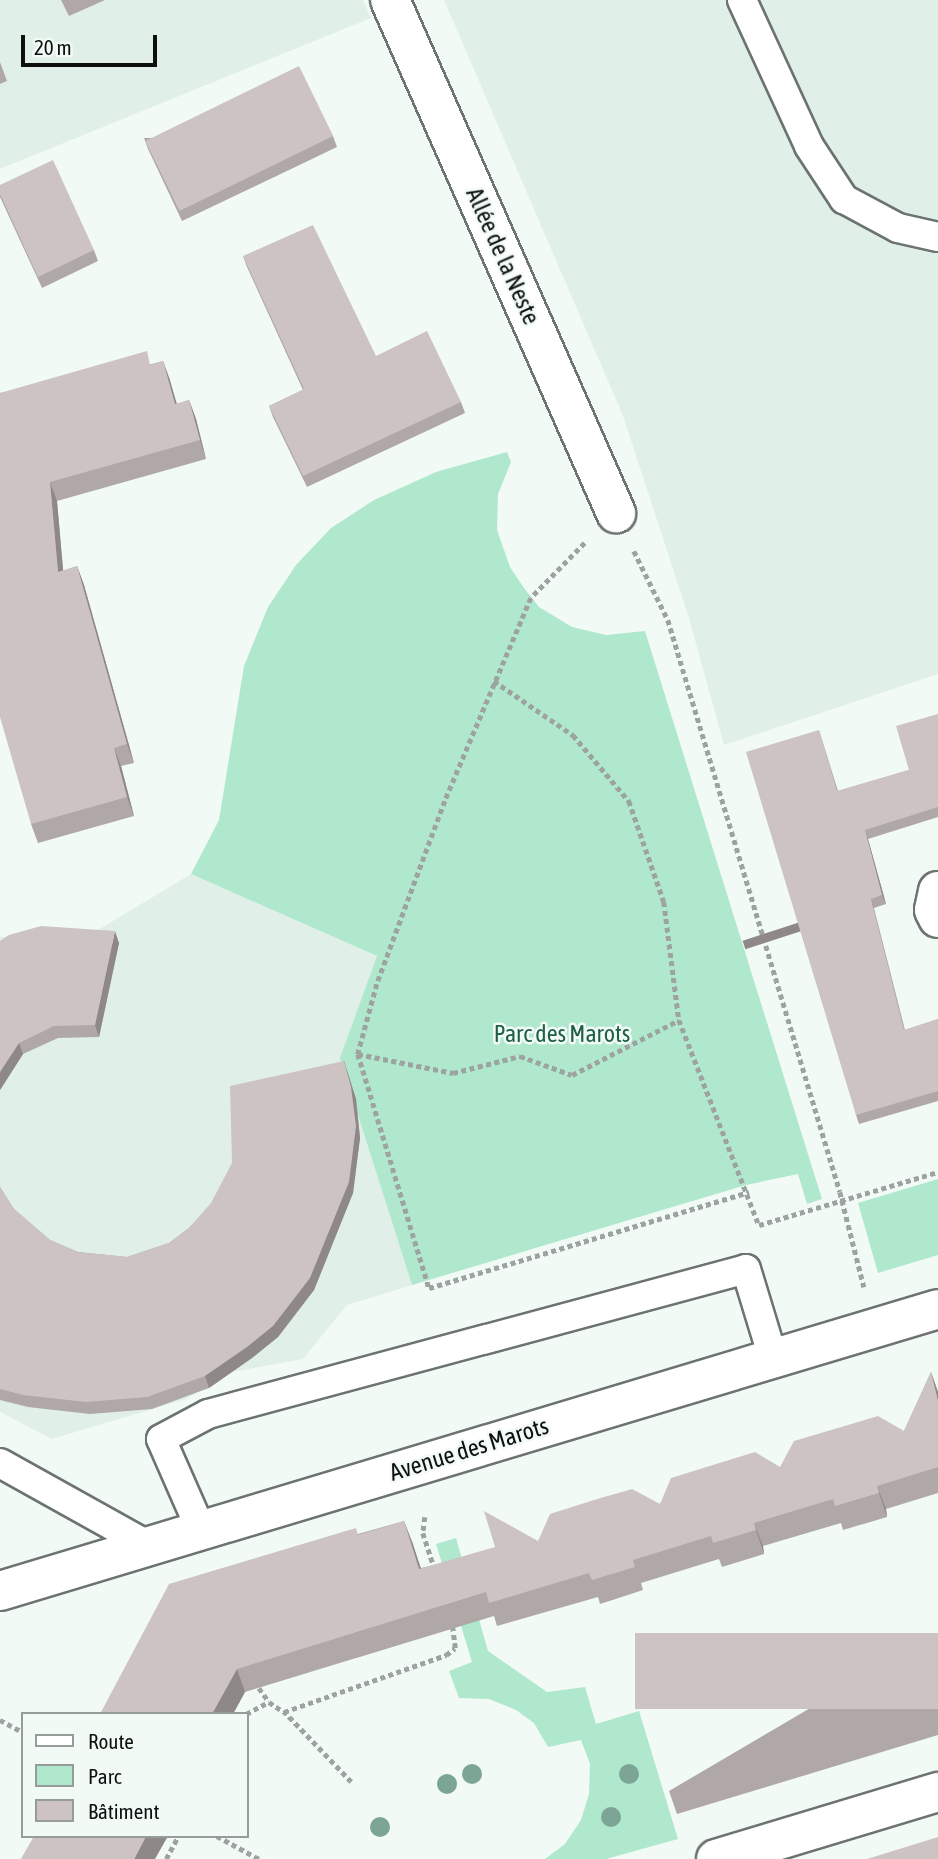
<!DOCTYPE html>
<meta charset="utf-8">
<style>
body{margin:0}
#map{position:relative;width:938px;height:1859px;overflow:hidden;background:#f2faf6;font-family:"Asap Condensed",sans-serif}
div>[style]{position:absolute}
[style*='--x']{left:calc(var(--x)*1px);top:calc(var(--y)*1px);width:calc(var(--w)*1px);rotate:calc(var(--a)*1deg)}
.built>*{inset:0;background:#e0f0e8}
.green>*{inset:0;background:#b0e8cd}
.path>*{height:4.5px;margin-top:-2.25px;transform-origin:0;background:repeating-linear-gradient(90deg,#9da3a0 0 5px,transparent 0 8.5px)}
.roads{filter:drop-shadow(2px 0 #6c7370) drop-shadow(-2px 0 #6c7370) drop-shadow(0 2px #6c7370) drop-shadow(0 -2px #6c7370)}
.service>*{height:28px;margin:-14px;padding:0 14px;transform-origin:14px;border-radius:14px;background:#fff}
.minor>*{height:38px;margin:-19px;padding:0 19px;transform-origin:19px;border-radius:19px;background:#fff}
.tertiary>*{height:38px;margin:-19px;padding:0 19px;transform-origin:19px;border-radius:19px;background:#fff}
.trees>*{width:20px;height:20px;margin:-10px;border-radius:50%;background:#7da596}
.wall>*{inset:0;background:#afa8a7}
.shaded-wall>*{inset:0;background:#8f8888;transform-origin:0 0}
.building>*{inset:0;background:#ccc3c2;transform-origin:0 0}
span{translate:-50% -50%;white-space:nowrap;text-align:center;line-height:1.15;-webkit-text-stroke:5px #f2faf6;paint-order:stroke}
.street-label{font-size:24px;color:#0d100e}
.park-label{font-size:24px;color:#1e6047}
.legend{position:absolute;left:21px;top:1712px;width:228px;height:126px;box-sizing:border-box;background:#f2faf6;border:2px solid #969c99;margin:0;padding:9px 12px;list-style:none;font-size:21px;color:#0d100e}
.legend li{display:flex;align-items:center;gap:14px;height:35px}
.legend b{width:35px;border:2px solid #969c99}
.scale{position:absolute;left:21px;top:35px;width:136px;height:32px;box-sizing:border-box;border:4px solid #0d100e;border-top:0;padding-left:9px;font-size:21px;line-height:24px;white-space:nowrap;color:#0d100e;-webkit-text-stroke:5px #f2faf6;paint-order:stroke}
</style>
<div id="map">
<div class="built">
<i style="clip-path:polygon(0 0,363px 0,371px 18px,0 169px)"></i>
<i style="clip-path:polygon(444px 0,938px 0,938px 674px,724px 745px,688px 615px,623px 416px)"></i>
<i style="clip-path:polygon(191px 874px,377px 956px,341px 1058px,412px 1285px,347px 1305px,303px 1359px,232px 1372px,186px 1399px,52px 1439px,0 1412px,0 937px,96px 931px)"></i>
</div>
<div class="green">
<i style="clip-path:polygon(507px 452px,511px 462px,498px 494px,497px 530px,510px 567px,524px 588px,539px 607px,572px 627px,606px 635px,645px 631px,822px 1199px,807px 1204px,798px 1174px,746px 1185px,412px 1285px,340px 1058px,377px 956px,191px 874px,219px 820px,244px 666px,268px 607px,296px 565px,331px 528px,374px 500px,436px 472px)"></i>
<i style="clip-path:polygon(938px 1179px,938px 1255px,878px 1273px,858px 1203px)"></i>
<i style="clip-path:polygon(456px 1538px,488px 1651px,547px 1692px,585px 1687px,596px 1724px,639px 1711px,678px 1839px,606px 1859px,545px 1859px,565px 1844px,581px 1820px,589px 1794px,590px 1764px,581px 1740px,548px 1747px,534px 1723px,516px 1710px,489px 1699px,459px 1698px,449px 1671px,472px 1662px,436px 1544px)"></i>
</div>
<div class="path">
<i style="--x:585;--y:543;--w:77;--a:134.5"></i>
<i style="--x:531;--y:598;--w:220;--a:113"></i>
<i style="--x:445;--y:801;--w:195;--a:110.4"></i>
<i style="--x:377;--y:984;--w:73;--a:105.2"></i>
<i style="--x:358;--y:1054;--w:245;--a:73.1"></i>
<i style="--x:429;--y:1288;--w:334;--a:-16.7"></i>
<i style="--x:634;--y:551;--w:77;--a:63.8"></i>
<i style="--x:668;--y:620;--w:597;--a:73.26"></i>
<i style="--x:840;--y:1192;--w:98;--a:75.8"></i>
<i style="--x:494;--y:681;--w:96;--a:34.4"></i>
<i style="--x:573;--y:735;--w:87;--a:49.7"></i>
<i style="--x:629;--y:801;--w:107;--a:70.9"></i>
<i style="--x:664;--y:902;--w:119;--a:82.8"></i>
<i style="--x:358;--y:1054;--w:97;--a:11.3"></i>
<i style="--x:453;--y:1073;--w:69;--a:-14.2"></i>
<i style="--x:520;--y:1056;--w:55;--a:20.1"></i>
<i style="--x:572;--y:1075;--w:120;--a:-27.2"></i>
<i style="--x:679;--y:1020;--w:220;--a:68.7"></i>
<i style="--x:759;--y:1225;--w:187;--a:-16.5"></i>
<i style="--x:425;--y:1517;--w:16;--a:97"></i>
<i style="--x:423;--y:1533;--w:39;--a:72"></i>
<i style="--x:259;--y:1688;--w:17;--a:54"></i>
<i style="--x:269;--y:1702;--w:18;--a:34"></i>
<i style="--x:246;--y:1714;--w:26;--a:-28"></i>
<i style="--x:0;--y:1720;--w:26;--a:28"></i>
<i style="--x:351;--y:1782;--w:97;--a:-133.7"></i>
<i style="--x:284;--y:1712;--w:172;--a:-19.4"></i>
<i style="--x:446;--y:1655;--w:11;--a:-38"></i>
<i style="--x:455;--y:1648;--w:23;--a:-97"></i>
<i style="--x:217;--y:1836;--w:48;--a:28.7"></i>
<i style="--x:166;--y:1859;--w:26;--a:-62"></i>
</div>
<div class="roads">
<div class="service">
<i style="--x:742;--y:0;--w:161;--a:65.3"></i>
<i style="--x:809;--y:146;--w:64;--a:56.6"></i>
<i style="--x:844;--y:199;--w:61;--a:28.2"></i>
<i style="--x:898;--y:228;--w:41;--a:12.7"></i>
<i style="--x:0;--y:1463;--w:171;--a:29.1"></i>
<i style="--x:201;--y:1530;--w:99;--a:-113.7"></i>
<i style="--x:161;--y:1439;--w:53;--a:-28"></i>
<i style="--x:208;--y:1414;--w:557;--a:-15.08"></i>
<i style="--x:746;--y:1269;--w:93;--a:73.1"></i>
</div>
<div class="minor">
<i style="--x:390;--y:0;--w:561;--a:66.22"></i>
<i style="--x:938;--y:891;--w:19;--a:102"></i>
<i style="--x:934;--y:910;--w:9;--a:63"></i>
<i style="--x:716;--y:1859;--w:232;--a:-16.8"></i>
</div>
<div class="tertiary">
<i style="--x:0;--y:1591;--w:979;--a:-16.73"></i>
</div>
</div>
<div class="trees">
<i style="left:472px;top:1774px"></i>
<i style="left:629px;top:1774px"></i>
<i style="left:447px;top:1784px"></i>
<i style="left:611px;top:1817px"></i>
<i style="left:380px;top:1827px"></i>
</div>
<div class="wall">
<i style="clip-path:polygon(61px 0,105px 0,69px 16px)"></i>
<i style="clip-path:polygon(0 62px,7px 81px,0 84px)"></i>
<i style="clip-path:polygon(333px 136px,337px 147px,182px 221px,148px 149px,144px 138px)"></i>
<i style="clip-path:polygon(0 185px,94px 250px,98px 261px,42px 288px,0 197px)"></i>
<i style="clip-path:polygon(243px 256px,376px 356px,461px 402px,465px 413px,307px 487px,273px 417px,269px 406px,303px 390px,247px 267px)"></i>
<i style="clip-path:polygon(163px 361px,177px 404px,189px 400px,196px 419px,206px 459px,57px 501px,63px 571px,77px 566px,84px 585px,134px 763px,121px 766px,134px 816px,38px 843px,31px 824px,0 393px,152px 364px)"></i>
<i style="clip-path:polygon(938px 714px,938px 817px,868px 839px,886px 904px,874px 908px,905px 1030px,938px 1019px,938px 1101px,859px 1124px,856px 1115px,819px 730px,838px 791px,909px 770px)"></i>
<i style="clip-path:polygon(0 941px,119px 943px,99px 1037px,58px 1038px,23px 1054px,0 1090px)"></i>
<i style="clip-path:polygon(344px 1061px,356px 1099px,360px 1138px,353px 1193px,314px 1290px,278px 1337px,252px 1358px,209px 1388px,152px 1409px,90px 1414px,28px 1407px,0 1400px,0 1187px,14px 1209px,50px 1240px,78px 1252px,127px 1257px,169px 1243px,189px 1228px)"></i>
<i style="clip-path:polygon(931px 1372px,938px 1392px,938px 1493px,886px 1509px,887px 1517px,843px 1530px,841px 1523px,763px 1546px,764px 1554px,722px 1567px,719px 1559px,641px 1583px,643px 1590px,600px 1604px,598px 1597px,497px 1626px,494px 1616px,245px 1692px,233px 1714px,100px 1714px,358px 1534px,404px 1521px,421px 1568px,538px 1541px,780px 1467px,904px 1431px)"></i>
<i style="clip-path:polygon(938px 1633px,938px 1735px,677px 1814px,669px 1791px)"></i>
</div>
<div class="shaded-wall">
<i style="clip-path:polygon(163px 361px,170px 380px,182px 423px,175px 404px)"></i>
<i style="clip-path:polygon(189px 400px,196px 419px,206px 459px,200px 440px)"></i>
<i style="clip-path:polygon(50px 482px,57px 501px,65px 591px,58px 572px)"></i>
<i style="clip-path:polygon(77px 566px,84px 585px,134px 763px,127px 744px)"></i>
<i style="clip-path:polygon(114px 748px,121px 766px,134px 816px,127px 797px)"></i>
<i style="clip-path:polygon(865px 830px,868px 839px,886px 904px,882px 895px)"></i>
<i style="left:871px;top:899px;width:9px;height:135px;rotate:72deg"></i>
<i style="clip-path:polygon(115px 931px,119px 943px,99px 1037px,95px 1025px)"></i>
<i style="clip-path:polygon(19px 1043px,23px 1054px,0 1090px,0 1072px)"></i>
<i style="clip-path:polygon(344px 1061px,356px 1099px,360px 1138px,353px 1193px,314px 1290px,278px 1337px,252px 1358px,209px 1388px,205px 1376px)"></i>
<i style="clip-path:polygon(931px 1372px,938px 1392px,938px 1401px)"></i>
<i style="clip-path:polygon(877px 1486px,886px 1509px,887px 1517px,879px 1493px)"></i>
<i style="clip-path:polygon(404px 1521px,413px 1544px,428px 1592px,419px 1569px)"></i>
<i style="clip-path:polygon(754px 1523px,763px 1546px,764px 1554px,756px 1530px)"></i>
<i style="clip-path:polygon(237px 1669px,245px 1692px,233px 1714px,212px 1714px)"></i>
<i style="clip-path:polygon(146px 1836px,168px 1836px,155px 1859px,134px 1859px)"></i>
</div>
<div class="building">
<i style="left:299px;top:66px;width:78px;height:171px;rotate:64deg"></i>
<i style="clip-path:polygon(53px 160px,94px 250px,38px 277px,0 194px,0 185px)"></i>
<i style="clip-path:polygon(313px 225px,376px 356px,427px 331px,461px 402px,303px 476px,269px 406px,304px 389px,243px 256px)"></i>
<i style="clip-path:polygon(147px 351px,150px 365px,163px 361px,175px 404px,189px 400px,200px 440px,50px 482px,58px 572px,77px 566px,127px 744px,114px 748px,127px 797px,31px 824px,0 717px,0 393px)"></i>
<i style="clip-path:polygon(938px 714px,938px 807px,865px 830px,882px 895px,871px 899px,904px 1030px,938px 1019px,938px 1091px,856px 1115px,746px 752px,819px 730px,837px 791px,909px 770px,896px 726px)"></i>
<i style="clip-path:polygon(41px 926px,115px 931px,95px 1025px,54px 1026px,19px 1043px,0 1072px,0 941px,9px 935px)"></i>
<i style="clip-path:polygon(344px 1061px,351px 1087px,356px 1126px,349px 1182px,310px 1278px,273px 1326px,247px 1347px,205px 1376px,147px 1397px,86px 1402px,23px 1395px,0 1389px,0 1187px,14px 1209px,50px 1240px,78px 1252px,127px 1257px,169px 1243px,189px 1228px,211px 1203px,232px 1163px,230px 1086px)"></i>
<i style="clip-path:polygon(931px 1372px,938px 1401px,938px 1467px,877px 1486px,879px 1493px,835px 1506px,833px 1499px,754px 1523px,756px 1530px,713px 1543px,711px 1536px,633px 1560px,635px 1567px,592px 1580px,589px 1573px,489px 1603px,486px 1592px,237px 1669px,212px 1714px,100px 1714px,169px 1584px,356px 1528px,358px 1535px,404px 1521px,419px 1569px,495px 1547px,484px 1511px,538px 1541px,550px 1514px,594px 1500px,632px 1489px,660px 1504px,671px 1478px,755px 1452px,780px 1467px,794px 1441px,878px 1416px,904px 1431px)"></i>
<i style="left:938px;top:1633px;width:76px;height:303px;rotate:90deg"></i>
<i style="clip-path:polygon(34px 1836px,146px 1836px,134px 1859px,21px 1859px)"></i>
<i style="clip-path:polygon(938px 1837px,938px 1859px,867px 1859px)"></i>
</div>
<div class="street-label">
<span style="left:503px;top:256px;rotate:66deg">Allée de la Neste</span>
<span style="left:469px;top:1449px;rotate:-17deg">Avenue des Marots</span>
</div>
<div class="park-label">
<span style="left:562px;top:1034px">Parc des Marots</span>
</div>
<ul class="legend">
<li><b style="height:9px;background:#fff"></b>Route</li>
<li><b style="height:19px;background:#b0e8cd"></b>Parc</li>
<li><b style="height:19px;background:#ccc3c2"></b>Bâtiment</li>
</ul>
<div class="scale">20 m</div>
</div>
